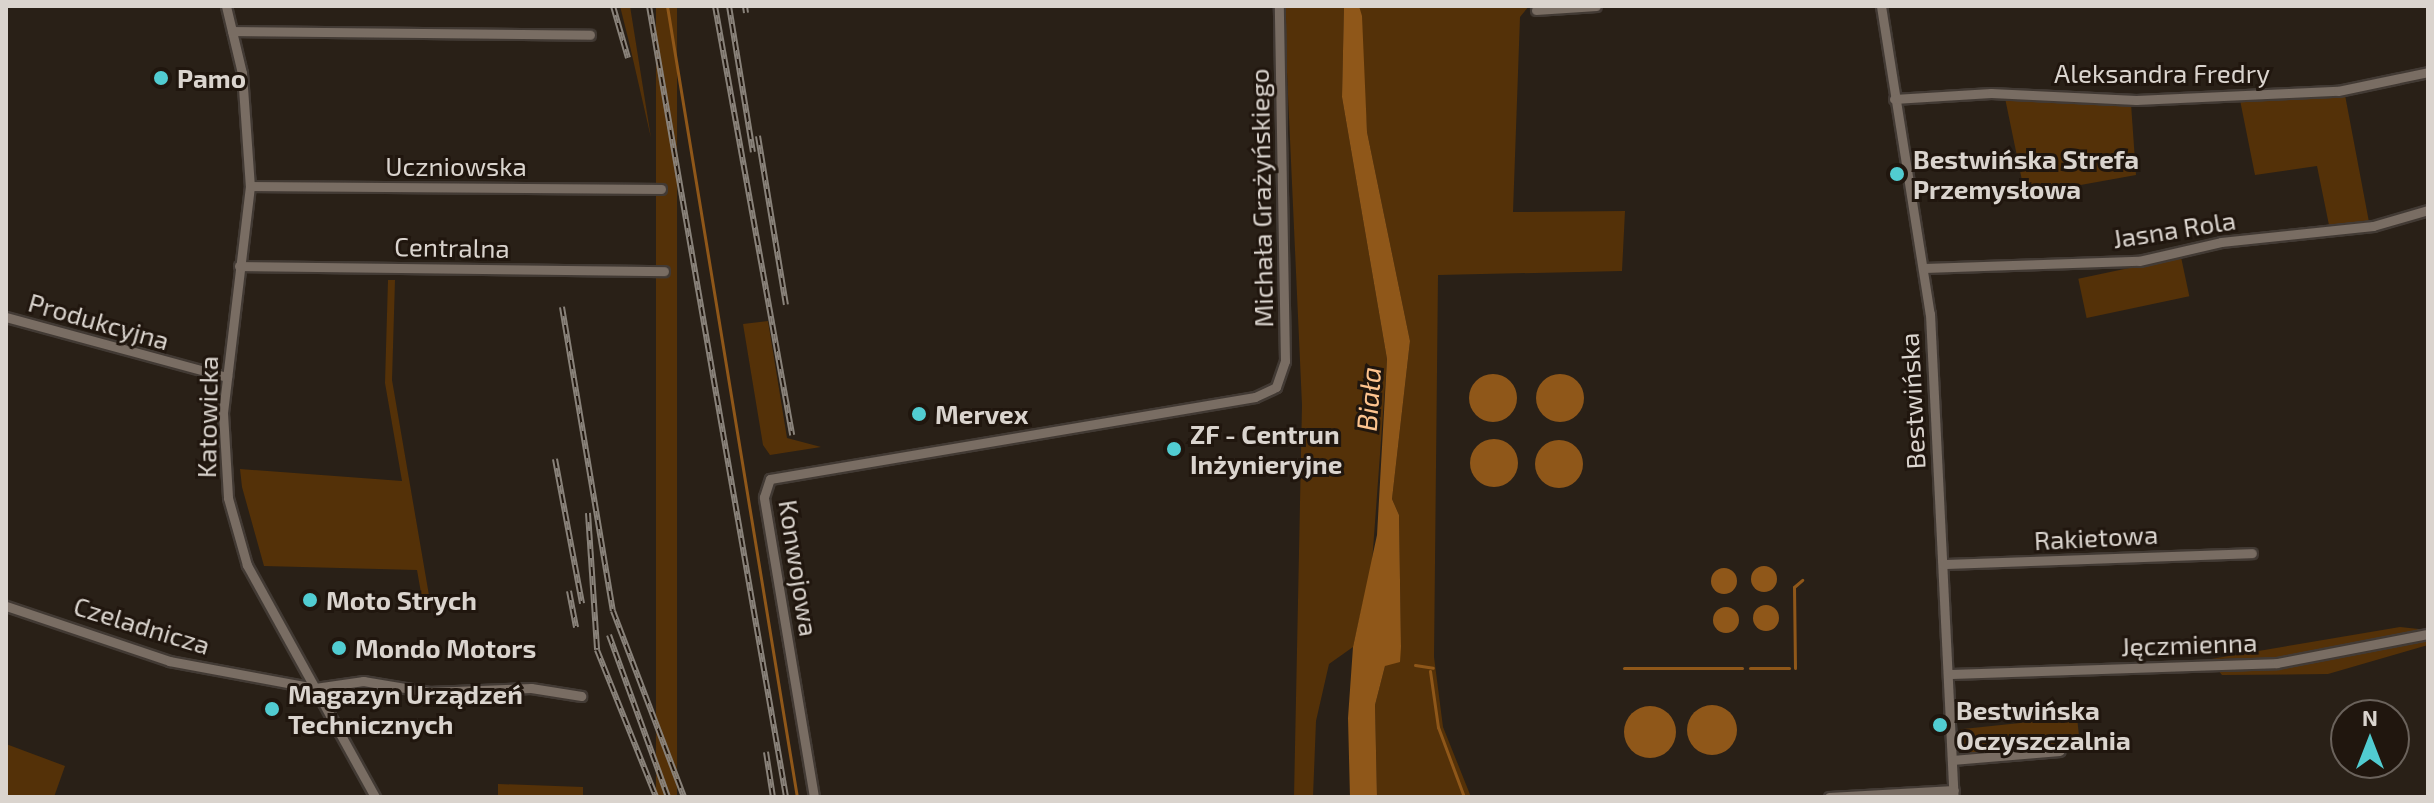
<!DOCTYPE html>
<meta charset="utf-8">
<style>
body{margin:0}
#map{position:relative;width:2434px;height:803px;overflow:hidden;background:#292017;font-family:"Exo 2",sans-serif}
div>[style]{position:absolute}
[style*='--x']{left:calc(var(--x)*1px);top:calc(var(--y)*1px);width:calc(var(--w)*1px);rotate:calc(var(--a)*1deg)}
.green>*{inset:0;background:#543108;transform-origin:0 0}
.water>*{inset:0;background:#8f5719}
.round{border-radius:50%}
.stream>*{height:3px;margin:-1.5px;padding:0 1.5px;transform-origin:1.5px;border-radius:1.5px;background:#8f5719}
.roads{filter:drop-shadow(2px 0 #423a34) drop-shadow(-2px 0 #423a34) drop-shadow(0 2px #423a34) drop-shadow(0 -2px #423a34)}
.minor>*{height:9px;margin:-4.5px;padding:0 4.5px;transform-origin:4.5px;border-radius:4.5px;background:#796d63}
.rail>*{height:6px;margin-top:-3px;transform-origin:0;background:repeating-linear-gradient(90deg,#20160e 0 9px,#89827a 0 18px);box-sizing:border-box;border-block:2px solid #89827a}
.dots>*{width:22px;height:22px;translate:-50% -50%;box-sizing:border-box;border:4px solid #20160e;border-radius:50%}
span{translate:-50% -50%;white-space:nowrap;text-align:center;line-height:1.15;-webkit-text-stroke:6px #20160e;paint-order:stroke}
.street-label{font-size:26px;color:#dad4ce}
.poi-label{font-size:26px;color:#dad4ce;font-weight:700}
.left{translate:0 -50%;text-align:left}
.water-label{font-size:28px;color:#fec48f;font-style:italic}
.frame{position:absolute;inset:0;border:8px solid #dad4ce;pointer-events:none}
.north{position:absolute;left:2330px;top:699px;width:80px;height:80px;box-sizing:border-box;background:#20160e;border:2px solid #6a625b;border-radius:50%;rotate:0deg;font-size:22px;font-weight:700;line-height:32px;text-align:center;color:#dad4ce}
.north::after{content:'';display:block;margin:auto;width:28px;height:36px;background:#51ccd1;clip-path:polygon(50% 0,100% 100%,50% 72%,0 100%)}
</style>
<div id="map">
<div class="green">
<i style="clip-path:polygon(620px 6px,630px 6px,651px 138px,629px 42px)"></i>
<i style="left:656px;top:6px;width:21px;height:802px"></i>
<i style="clip-path:polygon(1284px 6px,1344px 6px,1342px 97px,1387px 359px,1372px 563px,1353px 647px,1329px 664px,1316px 721px,1313px 797px,1294px 797px,1302px 405px)"></i>
<i style="clip-path:polygon(1359px 6px,1529px 6px,1520px 17px,1513px 212px,1625px 211px,1622px 271px,1438px 275px,1434px 657px,1443px 727px,1471px 797px,1377px 797px,1375px 705px,1385px 666px,1401px 647px,1399px 515px,1392px 499px,1410px 341px,1367px 132px)"></i>
<i style="clip-path:polygon(2345px 95px,2369px 222px,2330px 230px,2317px 166px,2255px 175px,2240px 100px)"></i>
<i style="clip-path:polygon(2005px 98px,2131px 104px,2136px 175px,2025px 195px)"></i>
<i style="left:2181px;top:257px;width:40px;height:105px;rotate:78deg"></i>
<i style="clip-path:polygon(388px 280px,395px 280px,392px 380px,431px 607px,424px 610px,417px 570px,264px 566px,242px 487px,240px 469px,402px 481px,385px 383px)"></i>
<i style="clip-path:polygon(768px 321px,787px 438px,821px 447px,770px 455px,763px 445px,743px 324px)"></i>
<i style="clip-path:polygon(2400px 627px,2428px 630px,2277px 658px,2211px 659px)"></i>
<i style="clip-path:polygon(2428px 638px,2428px 645px,2328px 674px,2222px 675px,2216px 668px,2279px 666px)"></i>
<i style="left:2077px;top:717px;width:31px;height:117px;rotate:84deg"></i>
<i style="clip-path:polygon(6px 744px,65px 766px,54px 797px,6px 797px)"></i>
<i style="clip-path:polygon(498px 784px,583px 787px,583px 797px,498px 797px)"></i>
</div>
<div class="water">
<i style="clip-path:polygon(1344px 6px,1359px 6px,1362px 16px,1367px 132px,1410px 341px,1392px 499px,1399px 515px,1401px 647px,1400px 662px,1385px 666px,1375px 705px,1377px 797px,1350px 797px,1348px 718px,1353px 647px,1377px 535px,1387px 359px,1342px 97px)"></i>
<i class="round" style="left:1469px;top:374px;width:48px;height:48px"></i>
<i class="round" style="left:1536px;top:374px;width:48px;height:48px"></i>
<i class="round" style="left:1470px;top:439px;width:48px;height:48px"></i>
<i class="round" style="left:1535px;top:440px;width:48px;height:48px"></i>
<i class="round" style="left:1751px;top:566px;width:26px;height:26px"></i>
<i class="round" style="left:1711px;top:568px;width:26px;height:26px"></i>
<i class="round" style="left:1753px;top:605px;width:26px;height:26px"></i>
<i class="round" style="left:1713px;top:607px;width:26px;height:26px"></i>
<i class="round" style="left:1687px;top:705px;width:50px;height:50px"></i>
<i class="round" style="left:1624px;top:706px;width:52px;height:52px"></i>
</div>
<div class="stream">
<i style="--x:667;--y:6;--w:802;--a:80.67"></i>
<i style="--x:1415;--y:665;--w:18;--a:9"></i>
<i style="--x:1624;--y:668;--w:118;--a:0"></i>
<i style="--x:1750;--y:668;--w:39;--a:0"></i>
<i style="--x:1795;--y:668;--w:81;--a:-90.7"></i>
<i style="--x:1794;--y:587;--w:11;--a:-41"></i>
<i style="--x:1430;--y:671;--w:57;--a:81.9"></i>
<i style="--x:1438;--y:727;--w:75;--a:69.6"></i>
</div>
<div class="roads">
<div class="minor">
<i style="--x:226;--y:6;--w:69;--a:76.6"></i>
<i style="--x:242;--y:73;--w:113;--a:86"></i>
<i style="--x:250;--y:186;--w:229;--a:96.8"></i>
<i style="--x:223;--y:413;--w:85;--a:86.6"></i>
<i style="--x:228;--y:498;--w:70;--a:74.2"></i>
<i style="--x:247;--y:565;--w:265;--a:61.1"></i>
<i style="--x:1881;--y:6;--w:312;--a:81"></i>
<i style="--x:1930;--y:314;--w:484;--a:87.2"></i>
<i style="--x:1536;--y:10;--w:60;--a:-3.8"></i>
<i style="--x:232;--y:31;--w:358;--a:0.6"></i>
<i style="--x:1894;--y:99;--w:97;--a:-3.5"></i>
<i style="--x:1991;--y:93;--w:145;--a:2.8"></i>
<i style="--x:2136;--y:100;--w:202;--a:-2.6"></i>
<i style="--x:2338;--y:91;--w:92;--a:-11.9"></i>
<i style="--x:250;--y:186;--w:411;--a:0.4"></i>
<i style="--x:239;--y:266;--w:425;--a:0.7"></i>
<i style="--x:1924;--y:268;--w:215;--a:-1.9"></i>
<i style="--x:2139;--y:261;--w:84;--a:-13"></i>
<i style="--x:2221;--y:242;--w:153;--a:-6"></i>
<i style="--x:2373;--y:226;--w:57;--a:-16.2"></i>
<i style="--x:6;--y:317;--w:229;--a:15.2"></i>
<i style="--x:1943;--y:564;--w:309;--a:-2"></i>
<i style="--x:6;--y:606;--w:172;--a:18.6"></i>
<i style="--x:169;--y:661;--w:148;--a:10.5"></i>
<i style="--x:315;--y:688;--w:49;--a:-8.3"></i>
<i style="--x:363;--y:681;--w:67;--a:9.5"></i>
<i style="--x:429;--y:692;--w:102;--a:-2.2"></i>
<i style="--x:531;--y:688;--w:51;--a:9.1"></i>
<i style="--x:1948;--y:674;--w:329;--a:-1.9"></i>
<i style="--x:2277;--y:663;--w:154;--a:-10.9"></i>
<i style="--x:1952;--y:760;--w:108;--a:-4.8"></i>
<i style="--x:814;--y:797;--w:304;--a:-99.5"></i>
<i style="--x:764;--y:497;--w:19;--a:-72"></i>
<i style="--x:770;--y:479;--w:492;--a:-9.6"></i>
<i style="--x:1255;--y:397;--w:23;--a:-25"></i>
<i style="--x:1276;--y:387;--w:28;--a:-71"></i>
<i style="--x:1285;--y:361;--w:355;--a:-91"></i>
<i style="--x:1829;--y:797;--w:125;--a:-3.2"></i>
</div>
</div>
<div class="rail">
<i style="--x:613;--y:6;--w:54;--a:73.9"></i>
<i style="--x:649;--y:6;--w:803;--a:80.17"></i>
<i style="--x:715;--y:6;--w:436;--a:79.8"></i>
<i style="--x:729;--y:6;--w:148;--a:80.7"></i>
<i style="--x:745;--y:6;--w:7;--a:82"></i>
<i style="--x:758;--y:136;--w:171;--a:80.6"></i>
<i style="--x:562;--y:307;--w:308;--a:80.5"></i>
<i style="--x:613;--y:611;--w:199;--a:69.1"></i>
<i style="--x:555;--y:459;--w:147;--a:79.4"></i>
<i style="--x:588;--y:513;--w:137;--a:86.2"></i>
<i style="--x:597;--y:650;--w:158;--a:68.1"></i>
<i style="--x:569;--y:591;--w:37;--a:79"></i>
<i style="--x:609;--y:635;--w:172;--a:70"></i>
<i style="--x:766;--y:752;--w:46;--a:81.2"></i>
</div>
<div class="dots">
<i style="left:161px;top:78px;background:#51ccd1"></i>
<i style="left:1897px;top:174px;background:#51ccd1"></i>
<i style="left:919px;top:414px;background:#51ccd1"></i>
<i style="left:1174px;top:449px;background:#51ccd1"></i>
<i style="left:310px;top:600px;background:#51ccd1"></i>
<i style="left:339px;top:648px;background:#51ccd1"></i>
<i style="left:272px;top:709px;background:#51ccd1"></i>
<i style="left:1940px;top:725px;background:#51ccd1"></i>
</div>
<div class="street-label">
<span style="left:2162px;top:73px">Aleksandra Fredry</span>
<span style="left:456px;top:166px">Uczniowska</span>
<span style="left:1261px;top:198px;rotate:-91deg">Michała Grażyńskiego</span>
<span style="left:2174px;top:229px;rotate:-9deg">Jasna Rola</span>
<span style="left:452px;top:247px;rotate:1deg">Centralna</span>
<span style="left:99px;top:321px;rotate:16deg">Produkcyjna</span>
<span style="left:1912px;top:401px;rotate:-93deg">Bestwińska</span>
<span style="left:207px;top:417px;rotate:-89deg">Katowicka</span>
<span style="left:2096px;top:537px;rotate:-3deg">Rakietowa</span>
<span style="left:799px;top:568px;rotate:81deg">Konwojowa</span>
<span style="left:142px;top:625px;rotate:17deg">Czeladnicza</span>
<span style="left:2189px;top:644px;rotate:-2deg">Jęczmienna</span>
</div>
<div class="poi-label">
<span class="left" style="left:177px;top:78px">Pamo</span>
<span class="left" style="left:1913px;top:174px">Bestwińska Strefa<br>Przemysłowa</span>
<span class="left" style="left:935px;top:414px">Mervex</span>
<span class="left" style="left:1190px;top:449px">ZF - Centrun<br>Inżynieryjne</span>
<span class="left" style="left:326px;top:600px">Moto Strych</span>
<span class="left" style="left:355px;top:648px">Mondo Motors</span>
<span class="left" style="left:288px;top:709px">Magazyn Urządzeń<br>Technicznych</span>
<span class="left" style="left:1956px;top:725px">Bestwińska<br>Oczyszczalnia</span>
</div>
<div class="water-label">
<span style="left:1368px;top:399px;rotate:-86deg">Biała</span>
</div>
<div class="frame"></div>
<div class="north">N</div>
</div>
